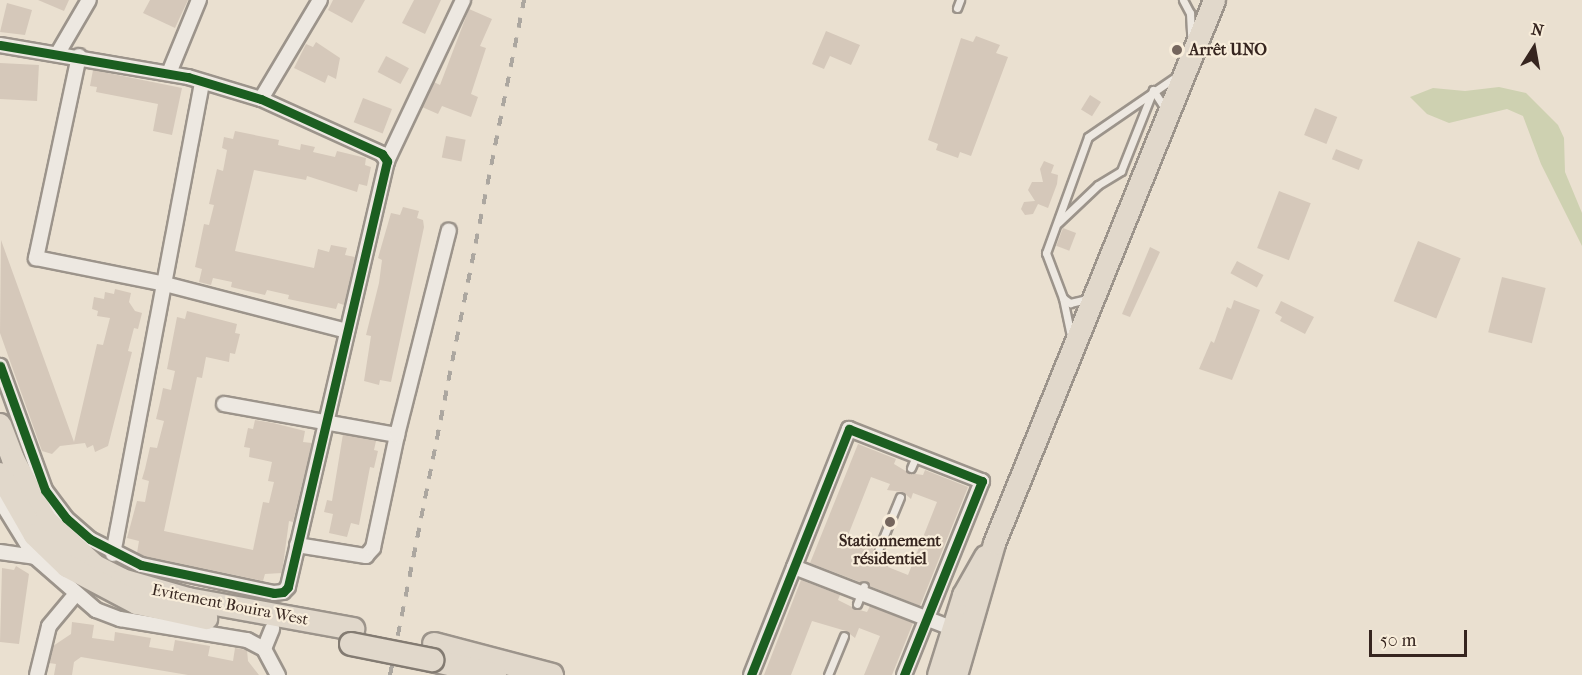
<!DOCTYPE html>
<meta charset="utf-8">
<style>
body{margin:0}
#map{position:relative;width:1582px;height:675px;overflow:hidden;background:#eae0d0;font-family:"IM FELL French Canon",serif}
div>[style]{position:absolute}
[style*='--x']{left:calc(var(--x)*1px);top:calc(var(--y)*1px);width:calc(var(--w)*1px);rotate:calc(var(--a)*1deg)}
.green>*{inset:0;background:#ced1b1}
.building>*{inset:0;background:#d5c8ba;transform-origin:0 0}
.roads{filter:drop-shadow(2px 0 #9c948b) drop-shadow(-2px 0 #9c948b) drop-shadow(0 2px #9c948b) drop-shadow(0 -2px #9c948b)}
.service>*{height:7px;margin:-3.5px;padding:0 3.5px;transform-origin:3.5px;border-radius:3.5px;background:#ede8e1}
.minor>*{height:14px;margin:-7px;padding:0 7px;transform-origin:7px;border-radius:7px;background:#ede8e1}
.primary>*{height:21px;margin:-10.5px;padding:0 10.5px;transform-origin:10.5px;border-radius:10.5px;background:#e1d8cb}
.trunk>*{height:22px;margin:-11px;padding:0 11px;transform-origin:11px;border-radius:11px;background:#e1d8cb}
.rail>*{height:4px;margin-top:-2px;transform-origin:0;background:repeating-linear-gradient(90deg,#aca7a0 0 10px,transparent 0 20px)}
.bridges{filter:drop-shadow(2px 0 #837b72) drop-shadow(-2px 0 #837b72) drop-shadow(0 2px #837b72) drop-shadow(0 -2px #837b72)}
.trunk-bridge>*{height:22px;margin:-11px;padding:0 11px;transform-origin:11px;border-radius:11px;background:#e1d8cb}
.cycleway>*{height:9px;margin:-4.5px;padding:0 4.5px;transform-origin:4.5px;border-radius:4.5px;background:#1b5e20}
.dots>*{width:16px;height:16px;translate:-50% -50%;box-sizing:border-box;border:3px solid #f8edda;border-radius:50%}
span{translate:-50% -50%;white-space:nowrap;text-align:center;line-height:1.15;-webkit-text-stroke:4.5px #f8edda;paint-order:stroke}
.poi-label{font-size:16px;color:#36251f;font-weight:700}
.left{translate:0 -50%;text-align:left}
.street-label{font-size:16px;color:#36251f}
.north{position:absolute;left:1504px;top:18px;width:60px;height:60px;-webkit-text-stroke:4px #f8edda;paint-order:stroke;rotate:11deg;font-size:16px;font-weight:700;line-height:24px;text-align:center;color:#36251f}
.north::after{content:'';display:block;margin:auto;width:21px;height:27px;background:#36251f;clip-path:polygon(50% 0,100% 100%,50% 72%,0 100%)}
.scale{position:absolute;left:1369px;top:630px;width:98px;height:27px;box-sizing:border-box;border:3px solid #36251f;border-top:0;padding-left:8px;font-size:18px;line-height:21px;white-space:nowrap;color:#36251f;-webkit-text-stroke:4px #f8edda;paint-order:stroke}
</style>
<div id="map">
<div class="green">
<i style="clip-path:polygon(1499px 87px,1526px 93px,1558px 125px,1564px 138px,1565px 172px,1582px 213px,1582px 246px,1541px 164px,1523px 116px,1507px 109px,1449px 123px,1427px 114px,1410px 97px,1433px 88px,1465px 91px)"></i>
</div>
<div class="building">
<i style="clip-path:polygon(38px 0,69px 0,64px 11px)"></i>
<i style="clip-path:polygon(150px 0,188px 0,175px 28px,143px 13px)"></i>
<i style="clip-path:polygon(333px 0,365px 0,352px 23px,328px 10px)"></i>
<i style="clip-path:polygon(414px 0,441px 0,425px 34px,402px 23px)"></i>
<i style="clip-path:polygon(7px 3px,32px 10px,25px 35px,0 32px)"></i>
<i style="clip-path:polygon(469px 9px,492px 19px,480px 46px,486px 48px,471px 94px,478px 97px,471px 117px,442px 106px,438px 114px,422px 107px,434px 82px,440px 85px)"></i>
<i style="clip-path:polygon(826px 31px,860px 45px,851px 65px,830px 56px,824px 69px,812px 64px)"></i>
<i style="clip-path:polygon(976px 36px,1000px 45px,996px 53px,1008px 57px,971px 156px,960px 152px,958px 158px,936px 150px,938px 144px,928px 140px,961px 38px,973px 42px)"></i>
<i style="clip-path:polygon(316px 42px,340px 58px,336px 79px,328px 75px,325px 83px,294px 68px,306px 44px,313px 47px)"></i>
<i style="left:386px;top:56px;width:26px;height:18px;rotate:28deg"></i>
<i style="left:0;top:63px;width:39px;height:36px;rotate:3deg"></i>
<i style="clip-path:polygon(93px 70px,182px 88px,172px 135px,153px 131px,158px 104px,96px 92px,97px 87px,90px 86px)"></i>
<i style="left:1090px;top:95px;width:13px;height:17px;rotate:32deg"></i>
<i style="left:363px;top:98px;width:31px;height:26px;rotate:21deg"></i>
<i style="left:1315px;top:108px;width:24px;height:29px;rotate:22deg"></i>
<i style="clip-path:polygon(235px 131px,279px 140px,278px 145px,300px 150px,301px 144px,315px 147px,313px 152px,335px 157px,337px 151px,366px 158px,365px 165px,371px 167px,367px 186px,359px 184px,357px 192px,307px 176px,306px 180px,254px 170px,235px 251px,314px 268px,318px 249px,329px 252px,331px 245px,347px 248px,345px 255px,355px 257px,344px 305px,338px 303px,336px 309px,288px 299px,289px 295px,267px 290px,265px 295px,231px 287px,232px 282px,213px 278px,211px 285px,199px 282px,202px 269px,195px 267px,204px 224px,209px 225px,214px 205px,209px 204px,217px 169px,223px 171px,227px 150px,222px 148px,224px 137px,233px 139px)"></i>
<i style="left:446px;top:136px;width:20px;height:22px;rotate:11deg"></i>
<i style="left:1336px;top:149px;width:29px;height:11px;rotate:22deg"></i>
<i style="clip-path:polygon(1044px 161px,1054px 165px,1051px 173px,1058px 175px,1057px 184px,1048px 208px,1038px 204px,1033px 214px,1025px 215px,1021px 209px,1024px 202px,1035px 201px,1028px 190px,1032px 182px,1043px 182px,1040px 169px)"></i>
<i style="left:1279px;top:191px;width:34px;height:61px;rotate:21deg"></i>
<i style="clip-path:polygon(403px 207px,419px 211px,417px 218px,423px 220px,424px 227px,391px 382px,380px 380px,379px 385px,364px 381px,371px 336px,366px 335px,379px 283px,382px 260px,378px 258px,391px 213px,400px 215px)"></i>
<i style="left:1063px;top:228px;width:14px;height:19px;rotate:21deg"></i>
<i style="clip-path:polygon(1px 240px,74px 442px,97px 344px,103px 345px,110px 318px,97px 316px,98px 311px,92px 309px,94px 297px,104px 299px,105px 292px,114px 294px,115px 289px,131px 293px,129px 302px,135px 311px,142px 313px,138px 329px,134px 328px,128px 351px,132px 352px,108px 446px,95px 452px,93px 445px,87px 448px,85px 443px,60px 446px,52px 454px,42px 451px,0 333px)"></i>
<i style="left:1418px;top:241px;width:46px;height:65px;rotate:22deg"></i>
<i style="clip-path:polygon(1150px 247px,1160px 252px,1130px 317px,1122px 314px)"></i>
<i style="left:1237px;top:261px;width:30px;height:14px;rotate:28deg"></i>
<i style="left:1502px;top:277px;width:45px;height:57px;rotate:14deg"></i>
<i style="clip-path:polygon(1234px 300px,1260px 310px,1232px 380px,1199px 369px,1211px 341px,1214px 343px,1227px 307px,1231px 309px)"></i>
<i style="clip-path:polygon(1281px 301px,1314px 317px,1305px 334px,1280px 321px,1282px 317px,1275px 313px)"></i>
<i style="clip-path:polygon(187px 311px,237px 324px,235px 333px,240px 334px,235px 354px,230px 353px,229px 362px,206px 357px,202px 378px,197px 377px,164px 531px,253px 550px,263px 502px,269px 503px,274px 482px,268px 481px,272px 462px,249px 457px,250px 448px,244px 447px,248px 428px,253px 429px,255px 420px,273px 423px,305px 431px,303px 442px,312px 443px,293px 522px,289px 521px,282px 573px,265px 574px,263px 581px,144px 556px,137px 553px,139px 541px,127px 538px,137px 501px,145px 502px,149px 481px,142px 479px,145px 469px,150px 447px,157px 448px,164px 421px,156px 419px,161px 398px,163px 388px,171px 390px,175px 371px,167px 369px,177px 317px,185px 319px)"></i>
<i style="clip-path:polygon(343px 434px,376px 441px,374px 450px,378px 451px,374px 468px,370px 467px,359px 525px,351px 523px,347px 537px,329px 533px,333px 514px,324px 512px,327px 500px,332px 501px)"></i>
<i style="clip-path:polygon(evenodd,858px 444px,896px 459px,894px 464px,909px 473px,923px 475px,925px 470px,968px 487px,920px 606px,870px 586px,865px 581px,860px 582px,810px 563px,858px 444px,871px 477px,890px 484px,887px 490px,903px 492px,911px 499px,913px 493px,937px 502px,908px 575px,888px 567px,892px 556px,847px 538px,871px 477px)"></i>
<i style="clip-path:polygon(16px 566px,29px 574px,19px 644px,0 642px,2px 568px,14px 570px)"></i>
<i style="clip-path:polygon(801px 580px,840px 595px,838px 600px,856px 609px,867px 612px,870px 606px,913px 623px,892px 675px,864px 675px,880px 636px,859px 628px,855px 638px,846px 631px,812px 621px,791px 675px,764px 675px)"></i>
<i style="clip-path:polygon(72px 622px,94px 625px,92px 638px,114px 641px,115px 632px,151px 638px,149px 647px,173px 651px,175px 640px,210px 646px,208px 656px,233px 661px,235px 648px,247px 650px,248px 661px,259px 675px,188px 675px,81px 657px,74px 662px,72px 675px,54px 675px,56px 664px,49px 663px,53px 646px,71px 634px)"></i>
</div>
<div class="roads">
<div class="service">
<i style="--x:1183;--y:0;--w:15;--a:62"></i>
<i style="--x:1190;--y:13;--w:22;--a:87"></i>
<i style="--x:957;--y:8;--w:9;--a:-69"></i>
<i style="--x:1058;--y:223;--w:55;--a:-43.5"></i>
<i style="--x:1098;--y:185;--w:27;--a:-31"></i>
<i style="--x:1121;--y:171;--w:87;--a:-68.4"></i>
<i style="--x:1153;--y:90;--w:20;--a:57"></i>
<i style="--x:1063;--y:298;--w:9;--a:36"></i>
<i style="--x:1070;--y:303;--w:18;--a:-13"></i>
<i style="--x:1071;--y:336;--w:39;--a:-102"></i>
<i style="--x:1063;--y:298;--w:48;--a:-110.7"></i>
<i style="--x:1046;--y:253;--w:123;--a:-70.1"></i>
<i style="--x:1088;--y:137;--w:108;--a:-34.4"></i>
<i style="--x:911;--y:468;--w:13;--a:-67"></i>
<i style="--x:879;--y:548;--w:55;--a:-67.6"></i>
<i style="--x:857;--y:604;--w:19;--a:-69"></i>
<i style="--x:828;--y:675;--w:42;--a:-67.7"></i>
</div>
<div class="minor">
<i style="--x:0;--y:45;--w:191;--a:9.7"></i>
<i style="--x:188;--y:77;--w:76;--a:16.8"></i>
<i style="--x:261;--y:99;--w:133;--a:24.4"></i>
<i style="--x:382;--y:154;--w:9;--a:54"></i>
<i style="--x:387;--y:161;--w:437;--a:103.1"></i>
<i style="--x:288;--y:587;--w:7;--a:135"></i>
<i style="--x:283;--y:592;--w:9;--a:174"></i>
<i style="--x:274;--y:593;--w:136;--a:-168.1"></i>
<i style="--x:141;--y:565;--w:57;--a:-153"></i>
<i style="--x:90;--y:539;--w:32;--a:-139"></i>
<i style="--x:66;--y:518;--w:35;--a:-127"></i>
<i style="--x:45;--y:490;--w:132;--a:-109.9"></i>
<i style="--x:58;--y:53;--w:61;--a:-59.7"></i>
<i style="--x:79;--y:56;--w:207;--a:102"></i>
<i style="--x:36;--y:258;--w:132;--a:11.4"></i>
<i style="--x:165;--y:284;--w:188;--a:14.5"></i>
<i style="--x:169;--y:73;--w:79;--a:-67.7"></i>
<i style="--x:261;--y:99;--w:115;--a:-59.2"></i>
<i style="--x:387;--y:161;--w:178;--a:-64.7"></i>
<i style="--x:224;--y:404;--w:176;--a:10.2"></i>
<i style="--x:0;--y:500;--w:67;--a:58.4"></i>
<i style="--x:35;--y:557;--w:81;--a:41"></i>
<i style="--x:96;--y:610;--w:26;--a:21"></i>
<i style="--x:120;--y:619;--w:129;--a:9.4"></i>
<i style="--x:247;--y:640;--w:19;--a:28"></i>
<i style="--x:264;--y:649;--w:30;--a:62"></i>
<i style="--x:297;--y:545;--w:70;--a:9.1"></i>
<i style="--x:366;--y:556;--w:11;--a:-49"></i>
<i style="--x:373;--y:548;--w:116;--a:-78"></i>
<i style="--x:397;--y:435;--w:211;--a:-75.8"></i>
<i style="--x:0;--y:552;--w:35;--a:8"></i>
<i style="--x:113;--y:554;--w:480;--a:-79.3"></i>
<i style="--x:794;--y:567;--w:168;--a:21.2"></i>
<i style="--x:264;--y:649;--w:22;--a:-68"></i>
<i style="--x:37;--y:675;--w:50;--a:-76.2"></i>
<i style="--x:49;--y:626;--w:40;--a:-50"></i>
<i style="--x:751;--y:675;--w:265;--a:-68.3"></i>
<i style="--x:849;--y:429;--w:143;--a:21.4"></i>
<i style="--x:982;--y:481;--w:209;--a:111.9"></i>
</div>
<div class="primary">
<i style="--x:938;--y:675;--w:84;--a:-72.6"></i>
<i style="--x:963;--y:595;--w:45;--a:-60.6"></i>
<i style="--x:956;--y:675;--w:137;--a:-73.9"></i>
<i style="--x:994;--y:543;--w:586;--a:-67.94"></i>
</div>
<div class="trunk">
<i style="--x:0;--y:425;--w:36;--a:69"></i>
<i style="--x:13;--y:459;--w:69;--a:62.3"></i>
<i style="--x:45;--y:520;--w:68;--a:42.6"></i>
<i style="--x:95;--y:566;--w:30;--a:27"></i>
<i style="--x:122;--y:580;--w:69;--a:16.1"></i>
<i style="--x:188;--y:599;--w:168;--a:10.3"></i>
<i style="--x:0;--y:474;--w:70;--a:60.2"></i>
<i style="--x:35;--y:535;--w:45;--a:44.1"></i>
<i style="--x:67;--y:566;--w:79;--a:27.9"></i>
<i style="--x:137;--y:603;--w:71;--a:12.3"></i>
<i style="--x:434;--y:644;--w:122;--a:14.7"></i>
<i style="--x:432;--y:660;--w:65;--a:13.4"></i>
</div>
</div>
<div class="rail">
<i style="--x:390;--y:675;--w:688;--a:-78.77"></i>
</div>
<div class="bridges">
<div class="trunk-bridge">
<i style="--x:351;--y:644;--w:83;--a:11.2"></i>
</div>
</div>
<div class="cycleway">
<i style="--x:0;--y:45;--w:191;--a:9.7"></i>
<i style="--x:188;--y:77;--w:76;--a:16.8"></i>
<i style="--x:261;--y:99;--w:133;--a:24.4"></i>
<i style="--x:382;--y:154;--w:9;--a:54"></i>
<i style="--x:387;--y:161;--w:437;--a:103.1"></i>
<i style="--x:288;--y:587;--w:7;--a:135"></i>
<i style="--x:283;--y:592;--w:9;--a:174"></i>
<i style="--x:274;--y:593;--w:136;--a:-168.1"></i>
<i style="--x:141;--y:565;--w:57;--a:-153"></i>
<i style="--x:90;--y:539;--w:32;--a:-139"></i>
<i style="--x:66;--y:518;--w:35;--a:-127"></i>
<i style="--x:45;--y:490;--w:132;--a:-109.9"></i>
<i style="--x:751;--y:675;--w:265;--a:-68.3"></i>
<i style="--x:849;--y:429;--w:143;--a:21.4"></i>
<i style="--x:982;--y:481;--w:209;--a:111.9"></i>
</div>
<div class="dots">
<i style="left:1177px;top:50px;background:#75665d"></i>
<i style="left:890px;top:522px;background:#75665d"></i>
</div>
<div class="poi-label">
<span class="left" style="left:1189px;top:50px">Arrêt UNO</span>
<span style="left:890px;top:550px">Stationnement<br>résidentiel</span>
</div>
<div class="street-label">
<span style="left:230px;top:605px;rotate:11deg">Evitement Bouira West</span>
</div>
<div class="north">N</div>
<div class="scale">50 m</div>
</div>
